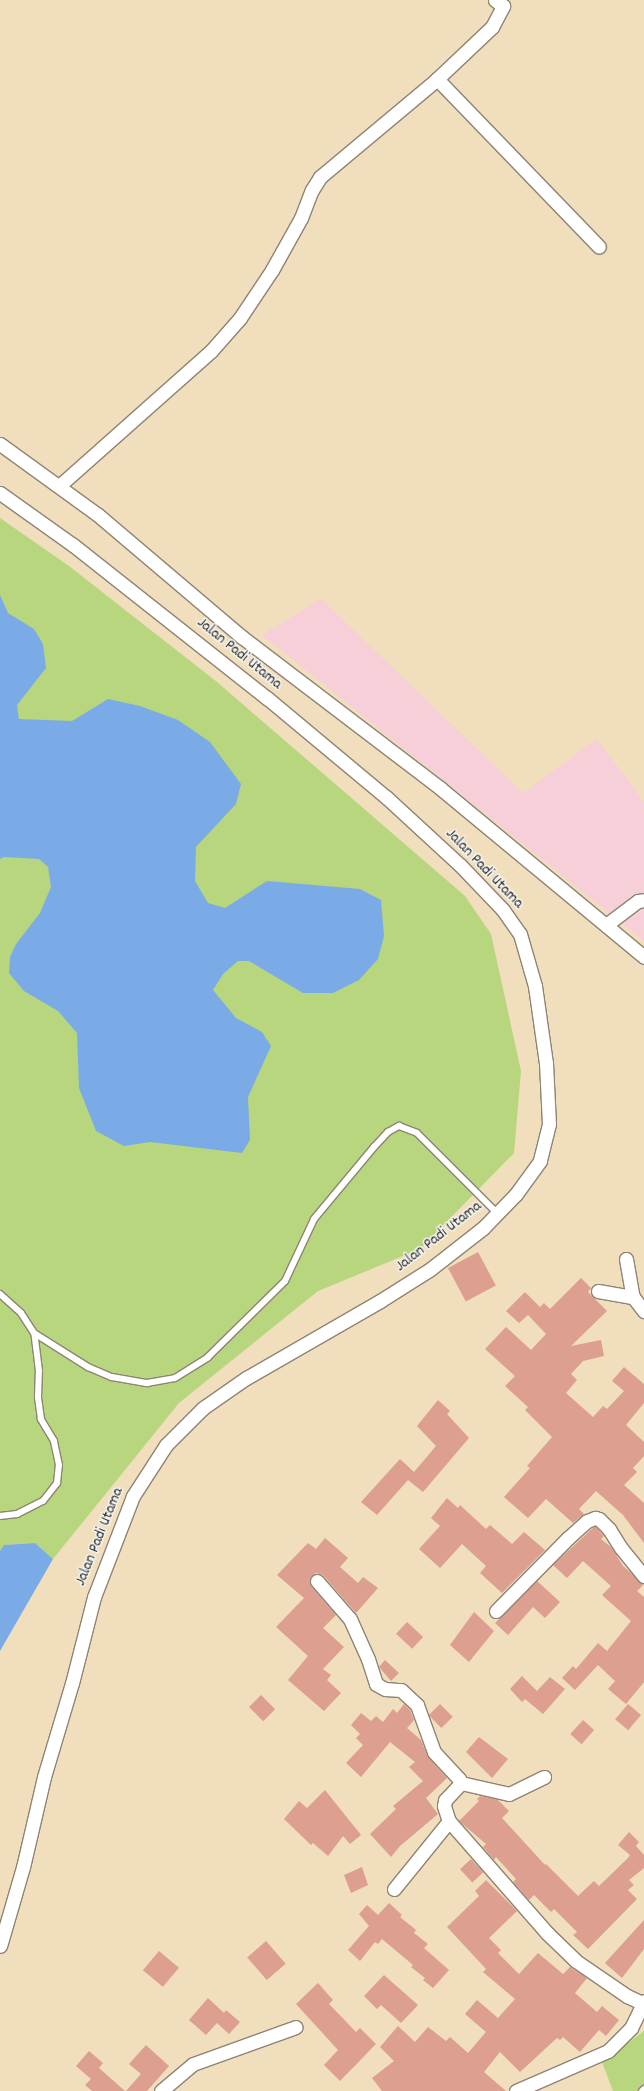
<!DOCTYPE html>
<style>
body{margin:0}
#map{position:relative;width:644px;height:2091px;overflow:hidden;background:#f0debd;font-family:Dekko,sans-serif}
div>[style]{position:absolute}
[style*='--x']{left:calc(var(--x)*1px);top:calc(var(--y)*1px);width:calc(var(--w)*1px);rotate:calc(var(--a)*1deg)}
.built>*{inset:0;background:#f6cfd8}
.green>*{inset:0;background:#b7d67d}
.water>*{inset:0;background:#7babe6}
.building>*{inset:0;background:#dc9f90;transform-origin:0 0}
.roads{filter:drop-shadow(1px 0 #8e8474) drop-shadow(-1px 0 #8e8474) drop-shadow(0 1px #8e8474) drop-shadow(0 -1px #8e8474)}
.lane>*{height:6px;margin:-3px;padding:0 3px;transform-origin:3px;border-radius:3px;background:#fff}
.street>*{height:13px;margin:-6.5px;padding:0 6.5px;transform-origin:6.5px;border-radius:6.5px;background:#fff}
span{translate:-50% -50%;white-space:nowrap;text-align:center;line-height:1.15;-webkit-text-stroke:3px #f6f6f2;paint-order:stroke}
.street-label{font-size:16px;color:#2b2b2b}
</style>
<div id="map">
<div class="built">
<i style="clip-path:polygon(321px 599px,523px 793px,597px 739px,644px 802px,644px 941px,262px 635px)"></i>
</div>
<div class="green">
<i style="clip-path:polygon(0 518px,69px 566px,217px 682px,465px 896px,491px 934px,521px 1071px,514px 1153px,420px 1249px,318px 1291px,179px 1403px,53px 1559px,35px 1543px,4px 1545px,0 1551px)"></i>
<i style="clip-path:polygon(644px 2031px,644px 2091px,613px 2091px,602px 2062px)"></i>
</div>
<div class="water">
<i style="clip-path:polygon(0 595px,8px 613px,34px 629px,43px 644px,46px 668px,17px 705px,19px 719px,72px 721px,108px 699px,140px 706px,178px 720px,210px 742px,241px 784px,236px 804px,196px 847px,195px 881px,208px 903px,225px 908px,267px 881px,360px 889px,381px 900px,384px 936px,378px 959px,359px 980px,333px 993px,303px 993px,249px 961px,238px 961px,223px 974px,213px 990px,236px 1018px,262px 1032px,271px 1046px,248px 1097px,250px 1140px,242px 1153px,150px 1142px,124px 1146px,96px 1131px,79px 1088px,77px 1033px,58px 1011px,24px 991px,9px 973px,10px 957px,16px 944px,40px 913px,51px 887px,48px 867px,39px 859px,4px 857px,0 859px)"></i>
<i style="clip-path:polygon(35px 1543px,53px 1559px,0 1651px,0 1551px,4px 1545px)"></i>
</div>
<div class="building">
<i style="left:478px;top:1252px;width:38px;height:34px;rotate:62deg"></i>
<i style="clip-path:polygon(581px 1278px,591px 1288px,588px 1292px,607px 1311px,571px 1346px,601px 1340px,604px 1356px,583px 1361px,571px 1374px,577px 1380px,566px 1393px,593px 1417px,603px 1406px,607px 1409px,624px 1391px,612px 1381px,624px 1367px,644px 1384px,644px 1403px,626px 1425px,644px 1442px,644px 1456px,633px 1468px,637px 1472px,624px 1485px,644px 1503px,644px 1543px,623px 1515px,596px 1491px,579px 1509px,584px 1514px,573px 1523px,546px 1499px,528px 1518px,504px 1497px,530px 1468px,527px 1466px,552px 1437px,525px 1410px,528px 1407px,505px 1386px,515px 1376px,485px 1349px,506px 1327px,531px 1350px,546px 1334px,528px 1315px,519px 1323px,506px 1311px,525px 1292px,540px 1307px,544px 1303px,550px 1309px)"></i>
<i style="clip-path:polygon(438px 1400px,450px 1411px,447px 1414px,469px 1438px,423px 1492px,408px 1480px,377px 1515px,361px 1502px,400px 1459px,414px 1472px,436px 1446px,417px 1426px)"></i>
<i style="clip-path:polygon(447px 1498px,458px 1508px,460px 1505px,486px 1529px,490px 1525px,512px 1544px,524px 1532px,545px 1550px,502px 1593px,480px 1573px,486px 1566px,462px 1544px,440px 1568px,419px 1549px,440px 1526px,431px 1518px)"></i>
<i style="clip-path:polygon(595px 1526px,604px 1536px,601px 1539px,612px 1548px,623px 1566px,644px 1584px,637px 1591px,644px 1597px,644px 1682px,626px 1704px,608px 1689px,615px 1681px,598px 1665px,575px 1690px,562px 1678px,573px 1666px,576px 1669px,598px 1643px,607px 1651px,631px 1621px,602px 1595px,611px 1586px,583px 1561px,567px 1578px,553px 1565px)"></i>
<i style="clip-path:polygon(325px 1538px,348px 1558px,340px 1567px,358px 1583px,363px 1577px,378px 1588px,356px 1613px,323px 1575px,316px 1573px,310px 1578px,311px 1586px,336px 1615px,323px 1628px,344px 1647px,323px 1669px,331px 1675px,327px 1680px,341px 1693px,324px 1711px,288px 1680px,308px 1656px,276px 1627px,304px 1598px,277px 1575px,308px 1543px,316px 1549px)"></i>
<i style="clip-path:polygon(537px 1581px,560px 1602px,545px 1618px,533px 1607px,508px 1635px,495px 1623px)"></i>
<i style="clip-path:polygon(474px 1612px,494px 1631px,469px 1662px,450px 1645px)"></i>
<i style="left:407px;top:1622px;width:22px;height:16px;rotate:43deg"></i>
<i style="clip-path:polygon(385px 1660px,399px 1673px,391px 1681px,379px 1667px)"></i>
<i style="clip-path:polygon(522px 1676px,537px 1691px,550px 1677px,565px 1689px,543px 1714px,525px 1699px,522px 1702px,510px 1689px)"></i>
<i style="left:261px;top:1695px;width:20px;height:17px;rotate:45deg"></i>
<i style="clip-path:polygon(404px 1704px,410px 1710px,414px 1720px,407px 1728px,421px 1740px,428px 1757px,447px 1778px,426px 1798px,438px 1814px,400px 1846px,391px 1857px,370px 1834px,396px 1809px,393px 1806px,423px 1781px,409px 1767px,415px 1762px,390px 1742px,361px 1777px,346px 1763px,363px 1745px,356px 1738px,360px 1734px,351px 1725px,361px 1713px,371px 1721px,376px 1716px,383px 1722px,393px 1709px,397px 1713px)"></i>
<i style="left:440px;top:1704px;width:18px;height:16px;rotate:45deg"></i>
<i style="left:628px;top:1704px;width:17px;height:20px;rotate:40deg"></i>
<i style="left:583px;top:1720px;width:15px;height:19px;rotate:42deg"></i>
<i style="clip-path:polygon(479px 1737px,508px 1759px,492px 1778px,466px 1752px)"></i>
<i style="clip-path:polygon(325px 1790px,361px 1835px,350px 1844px,343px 1836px,328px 1856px,313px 1843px,311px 1845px,284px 1819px,299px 1801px,307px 1808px)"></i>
<i style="clip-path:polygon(480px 1796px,497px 1799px,509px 1811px,502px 1818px,545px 1865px,546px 1864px,578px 1896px,594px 1881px,599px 1886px,628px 1858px,630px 1855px,618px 1845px,629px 1832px,639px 1842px,636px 1846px,644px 1855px,644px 1868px,629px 1880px,634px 1885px,628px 1890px,637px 1899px,588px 1949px,573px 1935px,577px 1932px,554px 1909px,551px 1912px,534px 1895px,529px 1900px,513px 1882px,516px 1879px,496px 1857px,494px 1860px,483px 1847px,486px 1844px,459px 1821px,479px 1801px,477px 1799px)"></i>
<i style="left:471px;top:1859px;width:18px;height:15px;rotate:47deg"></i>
<i style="clip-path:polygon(362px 1867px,368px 1885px,351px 1893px,344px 1875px)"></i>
<i style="clip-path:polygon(486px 1880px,517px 1911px,489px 1938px,501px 1950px,498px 1953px,519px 1974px,538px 1953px,563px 1974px,570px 1967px,587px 1978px,575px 1993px,597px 2012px,602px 2006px,619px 2020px,606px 2036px,599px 2030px,580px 2052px,563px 2037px,560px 2040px,557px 2038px,520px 2072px,500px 2052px,484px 2072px,506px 2091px,382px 2091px,372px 2078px,394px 2061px,380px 2047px,398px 2026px,415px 2042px,428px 2027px,446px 2041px,450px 2037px,468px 2053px,486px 2032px,465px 2014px,477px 2000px,498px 2018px,515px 1999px,483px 1972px,486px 1969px,447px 1927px,479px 1896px,475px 1891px)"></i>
<i style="clip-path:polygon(389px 1903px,402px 1915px,400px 1917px,416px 1930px,414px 1933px,428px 1944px,424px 1948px,449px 1970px,433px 1988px,423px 1980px,425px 1978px,411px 1967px,413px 1965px,382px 1939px,378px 1944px,375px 1942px,360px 1961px,348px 1950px,369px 1926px,359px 1914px,367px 1905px,378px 1915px)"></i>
<i style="clip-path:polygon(644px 1920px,644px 1949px,622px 1978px,605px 1963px)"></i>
<i style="left:266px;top:1941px;width:30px;height:25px;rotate:49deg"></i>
<i style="left:159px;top:1951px;width:26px;height:25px;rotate:40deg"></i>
<i style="clip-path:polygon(384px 1975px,418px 2005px,401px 2023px,381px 2005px,377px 2009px,364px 1996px)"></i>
<i style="clip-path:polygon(318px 1983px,333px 2000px,329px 2004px,356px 2032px,360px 2028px,376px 2044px,340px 2081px,324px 2065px,338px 2050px,296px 2004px)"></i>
<i style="clip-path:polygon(208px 1998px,224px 2013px,226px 2010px,240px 2022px,229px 2034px,217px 2023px,206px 2035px,189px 2020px)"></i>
<i style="clip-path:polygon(146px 2045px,169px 2066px,147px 2091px,126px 2091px,141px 2074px,129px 2064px)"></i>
<i style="clip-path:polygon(89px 2051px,103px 2063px,99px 2068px,125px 2091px,92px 2091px,85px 2085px,91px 2079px,76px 2066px)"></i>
</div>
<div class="roads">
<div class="lane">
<i style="--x:0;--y:1294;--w:28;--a:42"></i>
<i style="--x:21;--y:1313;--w:24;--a:57"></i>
<i style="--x:34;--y:1333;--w:64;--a:32.2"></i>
<i style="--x:88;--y:1367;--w:26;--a:23"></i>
<i style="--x:112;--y:1377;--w:36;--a:10"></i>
<i style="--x:147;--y:1383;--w:28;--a:-10"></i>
<i style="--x:175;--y:1378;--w:39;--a:-32"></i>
<i style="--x:208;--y:1357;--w:108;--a:-44.6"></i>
<i style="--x:285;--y:1281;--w:68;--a:-64.9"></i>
<i style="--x:314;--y:1219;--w:94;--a:-50.2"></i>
<i style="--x:374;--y:1147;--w:21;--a:-47"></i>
<i style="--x:388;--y:1132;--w:13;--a:-29"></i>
<i style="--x:399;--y:1126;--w:19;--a:21"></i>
<i style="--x:417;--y:1133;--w:113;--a:45"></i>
<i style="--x:0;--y:1516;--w:17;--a:-7"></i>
<i style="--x:17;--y:1514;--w:29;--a:-27"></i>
<i style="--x:43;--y:1501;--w:23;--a:-52"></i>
<i style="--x:57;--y:1483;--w:18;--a:-84"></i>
<i style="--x:59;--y:1465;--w:25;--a:-102"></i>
<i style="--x:54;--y:1441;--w:26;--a:-121"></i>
<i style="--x:41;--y:1419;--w:22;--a:-98"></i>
<i style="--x:38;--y:1397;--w:26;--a:-88"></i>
<i style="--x:39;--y:1371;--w:38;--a:-97"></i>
<i style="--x:642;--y:2091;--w:3;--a:-45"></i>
</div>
<div class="street">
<i style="--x:437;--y:79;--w:233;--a:46"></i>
<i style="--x:0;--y:444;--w:121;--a:35.9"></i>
<i style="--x:98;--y:515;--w:189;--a:40.3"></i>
<i style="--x:242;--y:637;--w:249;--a:37.3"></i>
<i style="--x:440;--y:788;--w:265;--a:39.6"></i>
<i style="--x:59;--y:486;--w:203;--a:-41.6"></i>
<i style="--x:211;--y:351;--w:44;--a:-48.7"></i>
<i style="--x:240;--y:318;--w:58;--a:-56.3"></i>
<i style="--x:272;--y:270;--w:60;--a:-60.9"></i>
<i style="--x:301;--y:218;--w:30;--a:-69"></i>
<i style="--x:312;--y:190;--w:15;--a:-58"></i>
<i style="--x:320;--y:177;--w:153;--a:-39.9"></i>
<i style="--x:437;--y:79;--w:76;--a:-43.4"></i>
<i style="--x:492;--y:27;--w:24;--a:-62"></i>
<i style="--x:503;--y:6;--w:10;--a:-143"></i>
<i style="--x:0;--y:493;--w:90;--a:35.5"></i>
<i style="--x:73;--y:545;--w:247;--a:38.3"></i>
<i style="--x:267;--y:698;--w:155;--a:39.8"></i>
<i style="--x:386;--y:797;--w:100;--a:42.6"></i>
<i style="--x:460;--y:865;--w:62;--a:46.3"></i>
<i style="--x:503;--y:910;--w:29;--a:55"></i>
<i style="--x:520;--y:934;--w:54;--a:73.9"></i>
<i style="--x:535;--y:986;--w:78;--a:81.9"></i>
<i style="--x:546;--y:1063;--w:61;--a:87.2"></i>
<i style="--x:549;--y:1124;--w:38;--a:104"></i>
<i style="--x:540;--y:1161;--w:41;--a:126"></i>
<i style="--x:516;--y:1194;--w:47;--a:134.1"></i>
<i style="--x:483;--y:1228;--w:68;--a:142.1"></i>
<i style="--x:429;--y:1270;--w:58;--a:147.7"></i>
<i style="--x:380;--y:1301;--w:155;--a:150.1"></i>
<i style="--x:246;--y:1378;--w:52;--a:145.1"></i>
<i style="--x:203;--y:1408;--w:52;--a:135"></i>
<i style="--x:166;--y:1445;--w:61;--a:122.9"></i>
<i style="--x:133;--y:1496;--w:108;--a:111.1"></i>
<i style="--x:94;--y:1597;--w:89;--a:104.3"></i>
<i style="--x:72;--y:1683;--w:98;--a:106.6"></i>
<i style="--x:44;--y:1777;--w:92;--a:103.1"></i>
<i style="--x:23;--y:1867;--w:82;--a:106.2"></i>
<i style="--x:606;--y:925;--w:40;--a:-37"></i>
<i style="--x:638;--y:901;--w:6;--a:-9"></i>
<i style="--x:626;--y:1259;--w:39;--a:80"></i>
<i style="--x:633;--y:1297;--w:18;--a:52"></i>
<i style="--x:598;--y:1291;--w:36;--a:10"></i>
<i style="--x:317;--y:1581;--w:50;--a:49"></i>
<i style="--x:350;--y:1619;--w:44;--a:65.8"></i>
<i style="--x:368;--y:1659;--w:26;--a:72"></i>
<i style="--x:376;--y:1684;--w:10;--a:29"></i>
<i style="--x:385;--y:1689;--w:16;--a:4"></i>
<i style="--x:401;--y:1690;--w:22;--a:43"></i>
<i style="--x:417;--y:1705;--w:50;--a:70.1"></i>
<i style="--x:434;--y:1752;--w:37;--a:47"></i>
<i style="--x:459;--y:1779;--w:4;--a:63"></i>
<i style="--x:461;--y:1783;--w:23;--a:133"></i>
<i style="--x:445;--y:1800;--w:6;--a:99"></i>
<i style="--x:444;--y:1806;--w:16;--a:72"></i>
<i style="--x:449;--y:1821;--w:149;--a:48.8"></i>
<i style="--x:547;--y:1933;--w:40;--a:44"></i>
<i style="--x:576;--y:1961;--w:62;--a:34.5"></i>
<i style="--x:627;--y:1996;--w:17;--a:25"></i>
<i style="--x:496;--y:1611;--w:103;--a:-45.4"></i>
<i style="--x:568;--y:1538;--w:25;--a:-42"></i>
<i style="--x:587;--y:1521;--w:9;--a:-21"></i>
<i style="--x:595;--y:1518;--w:4;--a:14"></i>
<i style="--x:599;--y:1519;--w:14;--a:45"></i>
<i style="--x:609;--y:1529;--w:22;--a:58"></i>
<i style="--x:621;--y:1548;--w:36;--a:51"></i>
<i style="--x:461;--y:1783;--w:49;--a:12.9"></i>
<i style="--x:509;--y:1794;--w:39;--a:-26"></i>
<i style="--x:394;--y:1889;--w:87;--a:-51"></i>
<i style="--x:161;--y:2091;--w:42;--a:-40.2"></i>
<i style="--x:193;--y:2064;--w:109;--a:-19.8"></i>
<i style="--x:516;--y:2091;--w:100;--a:-23.5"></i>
<i style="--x:608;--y:2051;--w:33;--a:-45"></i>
<i style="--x:631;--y:2028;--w:30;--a:-64"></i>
</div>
</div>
<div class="street-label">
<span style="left:239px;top:654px;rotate:39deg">Jalan Padi Utama</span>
<span style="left:484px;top:869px;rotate:46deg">Jalan Padi Utama</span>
<span style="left:439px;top:1237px;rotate:-38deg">Jalan Padi Utama</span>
<span style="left:100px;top:1537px;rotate:-68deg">Jalan Padi Utama</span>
</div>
</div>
